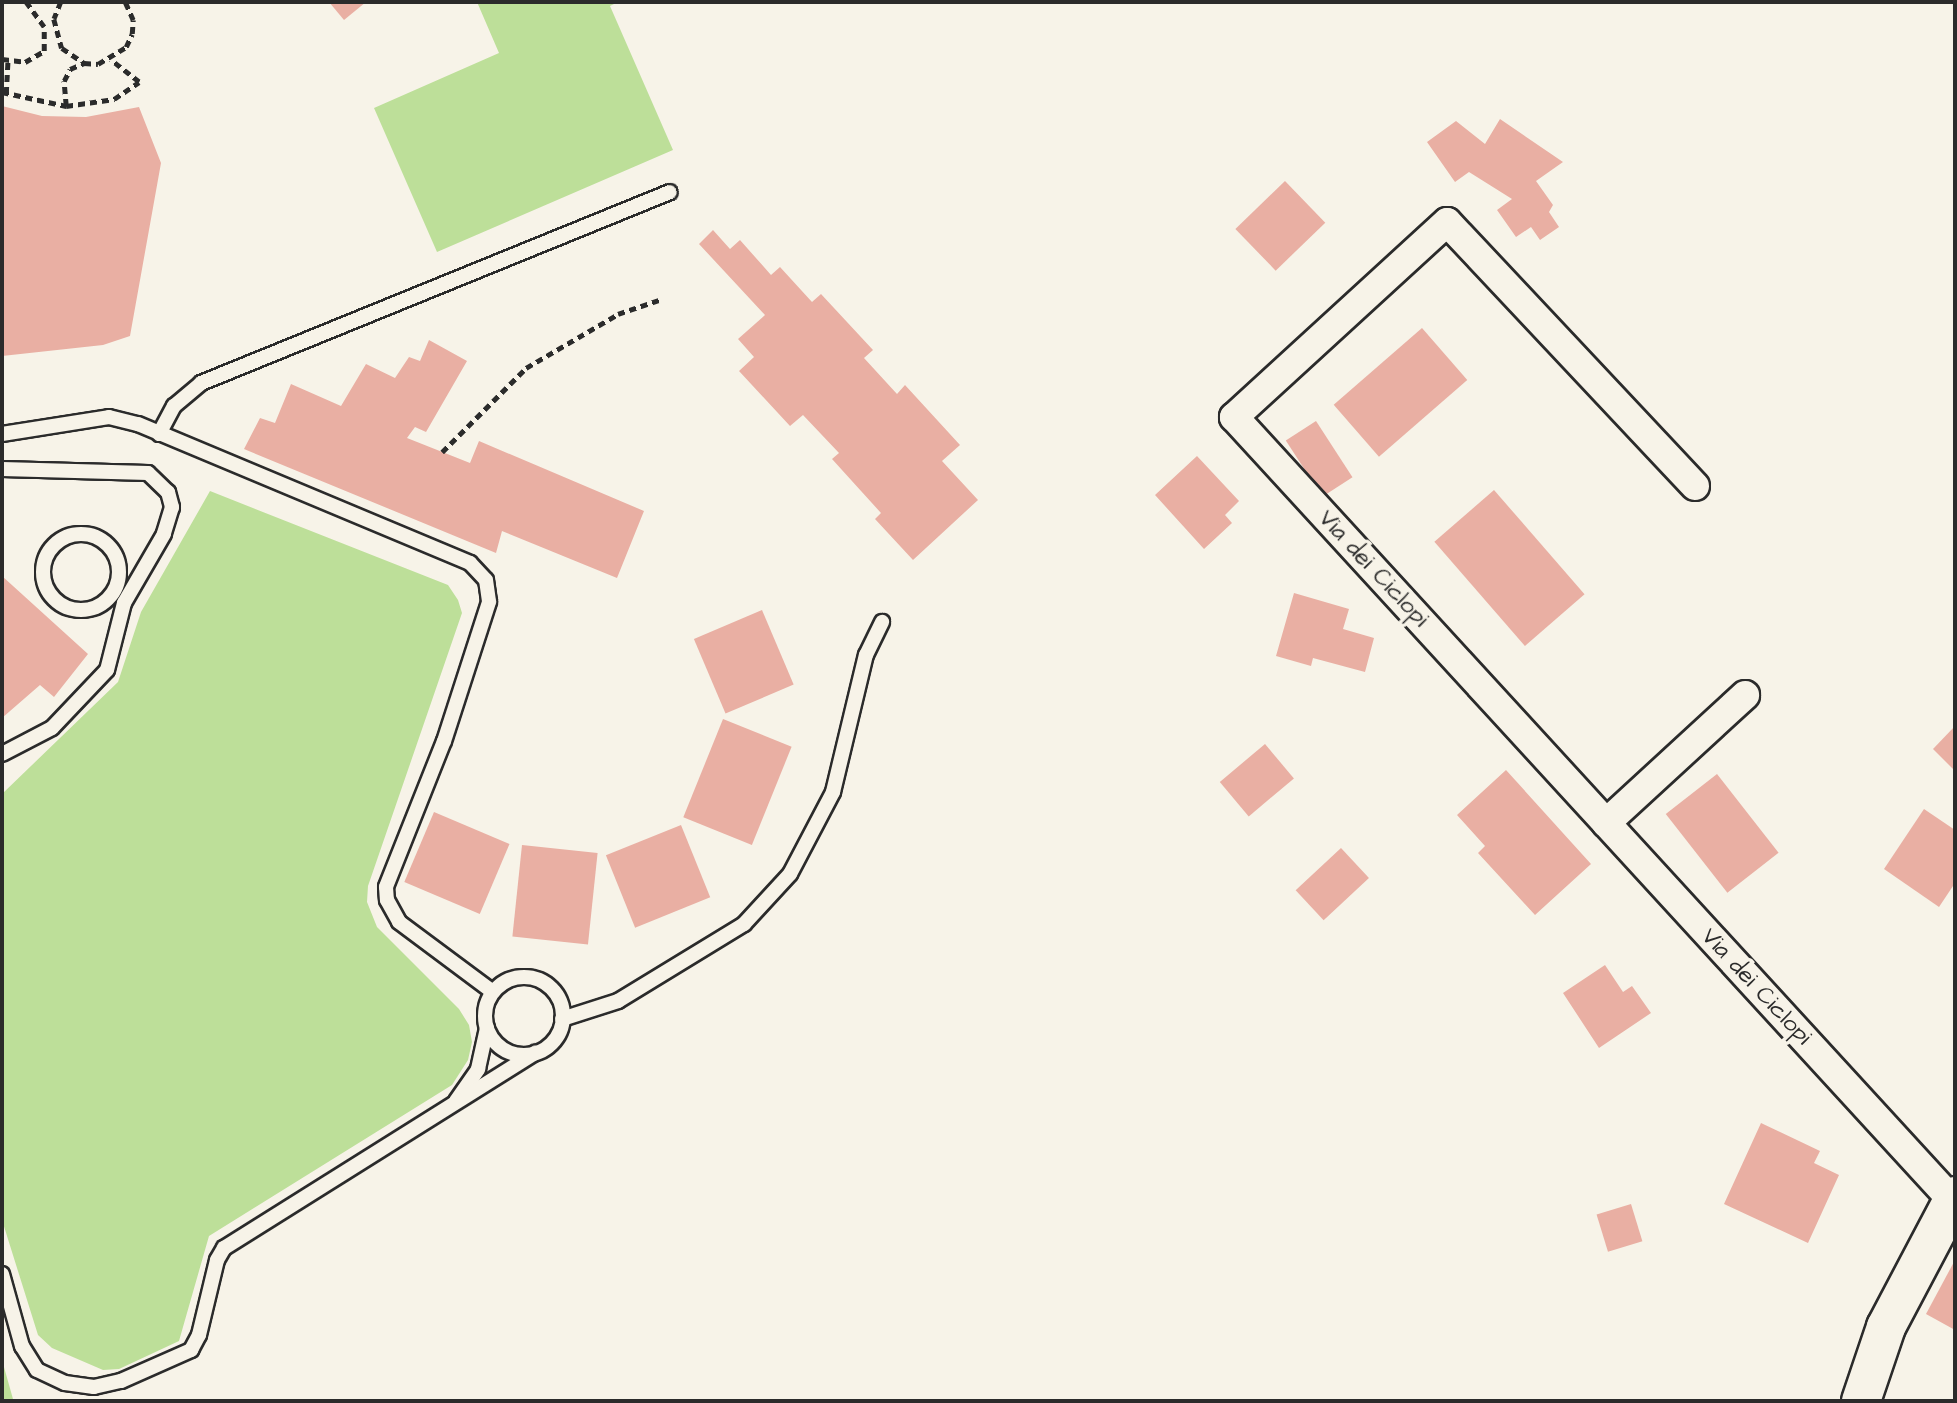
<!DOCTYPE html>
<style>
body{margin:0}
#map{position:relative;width:1957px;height:1403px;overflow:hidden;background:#f7f3e8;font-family:"Architects Daughter",sans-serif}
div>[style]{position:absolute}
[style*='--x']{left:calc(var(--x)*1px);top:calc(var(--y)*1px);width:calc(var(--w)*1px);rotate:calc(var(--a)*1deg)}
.green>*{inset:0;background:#bddf99}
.building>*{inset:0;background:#e9afa3;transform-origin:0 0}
.path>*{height:4.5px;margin-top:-2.25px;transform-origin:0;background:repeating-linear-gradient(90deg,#2b2b2b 0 7px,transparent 0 12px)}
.roads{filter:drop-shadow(2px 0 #2b2b2b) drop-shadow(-2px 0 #2b2b2b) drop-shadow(0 2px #2b2b2b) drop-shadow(0 -2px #2b2b2b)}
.lane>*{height:14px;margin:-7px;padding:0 7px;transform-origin:7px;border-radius:7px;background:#f7f3e8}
.lane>.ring{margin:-7px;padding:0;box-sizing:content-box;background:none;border:14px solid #f7f3e8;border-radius:50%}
.street>*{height:28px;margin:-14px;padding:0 14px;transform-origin:14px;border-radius:14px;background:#f7f3e8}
.secondary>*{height:38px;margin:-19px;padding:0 19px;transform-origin:19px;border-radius:19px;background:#f7f3e8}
span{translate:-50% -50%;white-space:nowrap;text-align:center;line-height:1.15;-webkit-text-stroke:7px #f7f3e8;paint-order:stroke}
.street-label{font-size:24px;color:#2b2b2b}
.frame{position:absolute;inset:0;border:4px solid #2b2b2b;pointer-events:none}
</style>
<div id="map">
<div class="green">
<i style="clip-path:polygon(477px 2px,618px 2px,610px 6px,673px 150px,437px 252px,374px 108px,499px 53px)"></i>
<i style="clip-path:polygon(210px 491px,448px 585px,458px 600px,462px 613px,368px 886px,367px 902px,377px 927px,459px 1009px,469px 1025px,472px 1042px,468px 1060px,452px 1085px,209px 1236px,179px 1341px,119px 1369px,103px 1370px,52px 1348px,38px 1335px,2px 1220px,2px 794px,118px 682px,141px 612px)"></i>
<i style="clip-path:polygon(2px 1360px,13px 1399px,4px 1401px,2px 1401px)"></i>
</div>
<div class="building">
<i style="clip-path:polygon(329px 2px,366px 2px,344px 20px)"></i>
<i style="clip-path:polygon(2px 106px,42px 116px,86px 117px,139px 107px,161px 163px,130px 336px,103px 345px,2px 356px)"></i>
<i style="clip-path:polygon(1500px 119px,1563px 162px,1536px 181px,1553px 205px,1549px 212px,1559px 227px,1540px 240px,1531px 227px,1516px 237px,1497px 210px,1512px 199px,1469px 172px,1455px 182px,1427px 142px,1456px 121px,1485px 144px)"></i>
<i style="left:1285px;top:181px;width:58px;height:69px;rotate:46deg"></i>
<i style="clip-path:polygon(713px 230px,730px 249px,740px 240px,771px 275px,780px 267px,812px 302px,821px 294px,873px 350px,864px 358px,897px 394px,905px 385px,960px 445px,942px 461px,978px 500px,913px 560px,875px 519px,881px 513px,832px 459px,839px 453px,803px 415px,790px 426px,739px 371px,754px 357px,738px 339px,765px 315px,699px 244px)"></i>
<i style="left:1422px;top:328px;width:69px;height:117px;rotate:49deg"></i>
<i style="clip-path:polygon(429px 340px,467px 361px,426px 432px,415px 427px,407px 438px,470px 463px,479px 441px,644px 511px,617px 578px,502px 531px,496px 553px,244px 449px,260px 418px,275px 423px,291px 384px,341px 406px,366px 364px,395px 378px,409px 357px,420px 361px)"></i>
<i style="left:1316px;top:421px;width:67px;height:36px;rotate:57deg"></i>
<i style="clip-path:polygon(1197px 456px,1239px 501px,1225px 515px,1232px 523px,1204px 549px,1155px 495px)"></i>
<i style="left:1494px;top:490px;width:138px;height:79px;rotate:49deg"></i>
<i style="clip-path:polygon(2px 576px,88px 654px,54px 697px,40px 685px,2px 718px)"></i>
<i style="clip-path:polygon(1294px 593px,1349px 609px,1343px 629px,1374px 638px,1365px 672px,1313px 658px,1311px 666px,1276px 656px)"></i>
<i style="left:762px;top:610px;width:81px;height:74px;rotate:67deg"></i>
<i style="left:723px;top:719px;width:74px;height:106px;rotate:22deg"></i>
<i style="clip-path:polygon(1955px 726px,1955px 771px,1933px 749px)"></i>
<i style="left:1265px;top:744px;width:45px;height:59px;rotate:50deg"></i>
<i style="clip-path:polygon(1506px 770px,1591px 864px,1535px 915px,1478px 853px,1485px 846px,1457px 815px)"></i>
<i style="left:1717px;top:774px;width:100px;height:65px;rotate:52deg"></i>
<i style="clip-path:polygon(1924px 809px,1955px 830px,1955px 883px,1939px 907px,1884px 869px)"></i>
<i style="left:434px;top:812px;width:82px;height:76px;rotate:23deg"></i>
<i style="left:681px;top:825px;width:78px;height:81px;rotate:68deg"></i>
<i style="left:522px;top:845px;width:76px;height:92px;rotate:6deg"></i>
<i style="left:1341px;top:848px;width:41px;height:62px;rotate:47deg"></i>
<i style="clip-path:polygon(1605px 965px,1623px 992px,1632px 986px,1651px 1013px,1599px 1048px,1563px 993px)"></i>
<i style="clip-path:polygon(1761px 1123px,1820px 1151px,1814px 1163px,1839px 1175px,1808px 1243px,1724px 1204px)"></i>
<i style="left:1631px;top:1204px;width:39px;height:36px;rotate:73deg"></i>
<i style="clip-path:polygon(1955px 1260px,1955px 1330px,1926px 1314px)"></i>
</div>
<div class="path">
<i style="--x:61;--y:2;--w:18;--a:112"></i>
<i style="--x:54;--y:19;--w:30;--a:75"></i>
<i style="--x:62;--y:48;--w:27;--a:34"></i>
<i style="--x:84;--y:63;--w:14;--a:4"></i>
<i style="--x:98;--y:64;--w:33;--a:-31"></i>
<i style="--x:126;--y:47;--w:14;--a:-65"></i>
<i style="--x:132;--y:34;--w:14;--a:-86"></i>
<i style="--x:133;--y:20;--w:20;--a:-114"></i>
<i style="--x:2;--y:59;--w:23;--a:7"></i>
<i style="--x:25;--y:62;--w:22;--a:-30"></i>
<i style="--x:44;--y:51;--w:24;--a:-90"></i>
<i style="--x:44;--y:27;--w:31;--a:-126"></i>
<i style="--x:2;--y:92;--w:66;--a:12.3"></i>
<i style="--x:66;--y:106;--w:49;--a:-8.3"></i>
<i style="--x:114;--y:99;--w:30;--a:-34"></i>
<i style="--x:139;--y:82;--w:36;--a:-142"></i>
<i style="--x:6;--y:94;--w:33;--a:-87"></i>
<i style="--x:66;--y:106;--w:25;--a:-95"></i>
<i style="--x:64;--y:81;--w:13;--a:-63"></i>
<i style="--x:70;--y:69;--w:15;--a:-23"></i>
<i style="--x:442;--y:452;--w:119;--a:-45"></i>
<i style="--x:526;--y:368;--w:107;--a:-30.4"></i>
<i style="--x:618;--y:314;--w:46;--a:-18.8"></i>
</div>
<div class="roads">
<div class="lane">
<i style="--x:2;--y:434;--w:108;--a:-9"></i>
<i style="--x:109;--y:417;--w:30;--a:14"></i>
<i style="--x:138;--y:424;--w:360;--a:22.7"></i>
<i style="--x:470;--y:563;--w:23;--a:47"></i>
<i style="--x:486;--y:580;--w:22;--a:82"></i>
<i style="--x:489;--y:602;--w:146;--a:107.9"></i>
<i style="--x:444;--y:741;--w:157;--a:111.7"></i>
<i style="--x:386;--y:887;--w:13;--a:86"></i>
<i style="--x:387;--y:900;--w:25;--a:61"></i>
<i style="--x:399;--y:922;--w:117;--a:36.7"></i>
<i style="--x:159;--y:434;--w:32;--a:-62"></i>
<i style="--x:174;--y:406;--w:35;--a:-40"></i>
<i style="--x:201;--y:383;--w:506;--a:-22.16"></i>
<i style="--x:2;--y:469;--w:146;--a:1.6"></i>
<i style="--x:148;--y:473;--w:28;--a:44"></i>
<i style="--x:168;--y:492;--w:16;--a:75"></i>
<i style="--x:172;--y:507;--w:28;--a:107"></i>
<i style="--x:164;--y:534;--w:80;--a:120.1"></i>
<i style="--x:124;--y:603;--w:69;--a:104.2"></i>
<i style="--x:107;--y:670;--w:80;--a:133.5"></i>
<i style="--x:52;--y:728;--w:56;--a:152.5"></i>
<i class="ring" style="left:43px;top:534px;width:62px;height:62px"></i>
<i class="ring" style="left:485px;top:977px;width:64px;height:64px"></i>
<i style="--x:562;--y:1019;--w:59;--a:-17.8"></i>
<i style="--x:618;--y:1001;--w:148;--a:-31.4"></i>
<i style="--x:744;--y:924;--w:68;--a:-47.4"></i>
<i style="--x:790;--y:874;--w:93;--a:-62.3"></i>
<i style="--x:833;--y:792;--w:141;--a:-76.5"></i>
<i style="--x:866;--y:655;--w:37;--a:-64"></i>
<i style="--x:456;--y:1101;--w:39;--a:-55"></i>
<i style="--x:478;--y:1069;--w:42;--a:-77.6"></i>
<i style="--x:2;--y:1274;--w:75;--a:74.5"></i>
<i style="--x:22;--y:1346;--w:28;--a:58"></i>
<i style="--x:37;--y:1370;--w:31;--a:25"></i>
<i style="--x:65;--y:1383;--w:29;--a:8"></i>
<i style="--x:94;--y:1387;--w:28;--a:-13"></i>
<i style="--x:121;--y:1381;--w:77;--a:-23.9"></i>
<i style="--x:191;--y:1350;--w:17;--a:-62"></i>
<i style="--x:199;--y:1335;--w:77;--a:-76.5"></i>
<i style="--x:217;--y:1260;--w:14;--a:-60"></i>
<i style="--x:224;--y:1248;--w:368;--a:-32.1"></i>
</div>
<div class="street">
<i style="--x:1695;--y:486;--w:362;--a:-133.2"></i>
<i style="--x:1447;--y:222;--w:289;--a:137.5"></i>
<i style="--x:1234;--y:417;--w:1064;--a:47.48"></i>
<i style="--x:1606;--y:823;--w:189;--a:-42.6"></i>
</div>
<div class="secondary">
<i style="--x:1861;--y:1401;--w:78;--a:-71.3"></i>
<i style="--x:1886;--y:1327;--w:148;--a:-62.2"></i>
</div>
</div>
<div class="street-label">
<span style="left:1373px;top:569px;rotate:47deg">Via dei Ciclopi</span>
<span style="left:1756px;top:987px;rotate:47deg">Via dei Ciclopi</span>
</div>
<div class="frame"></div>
</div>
